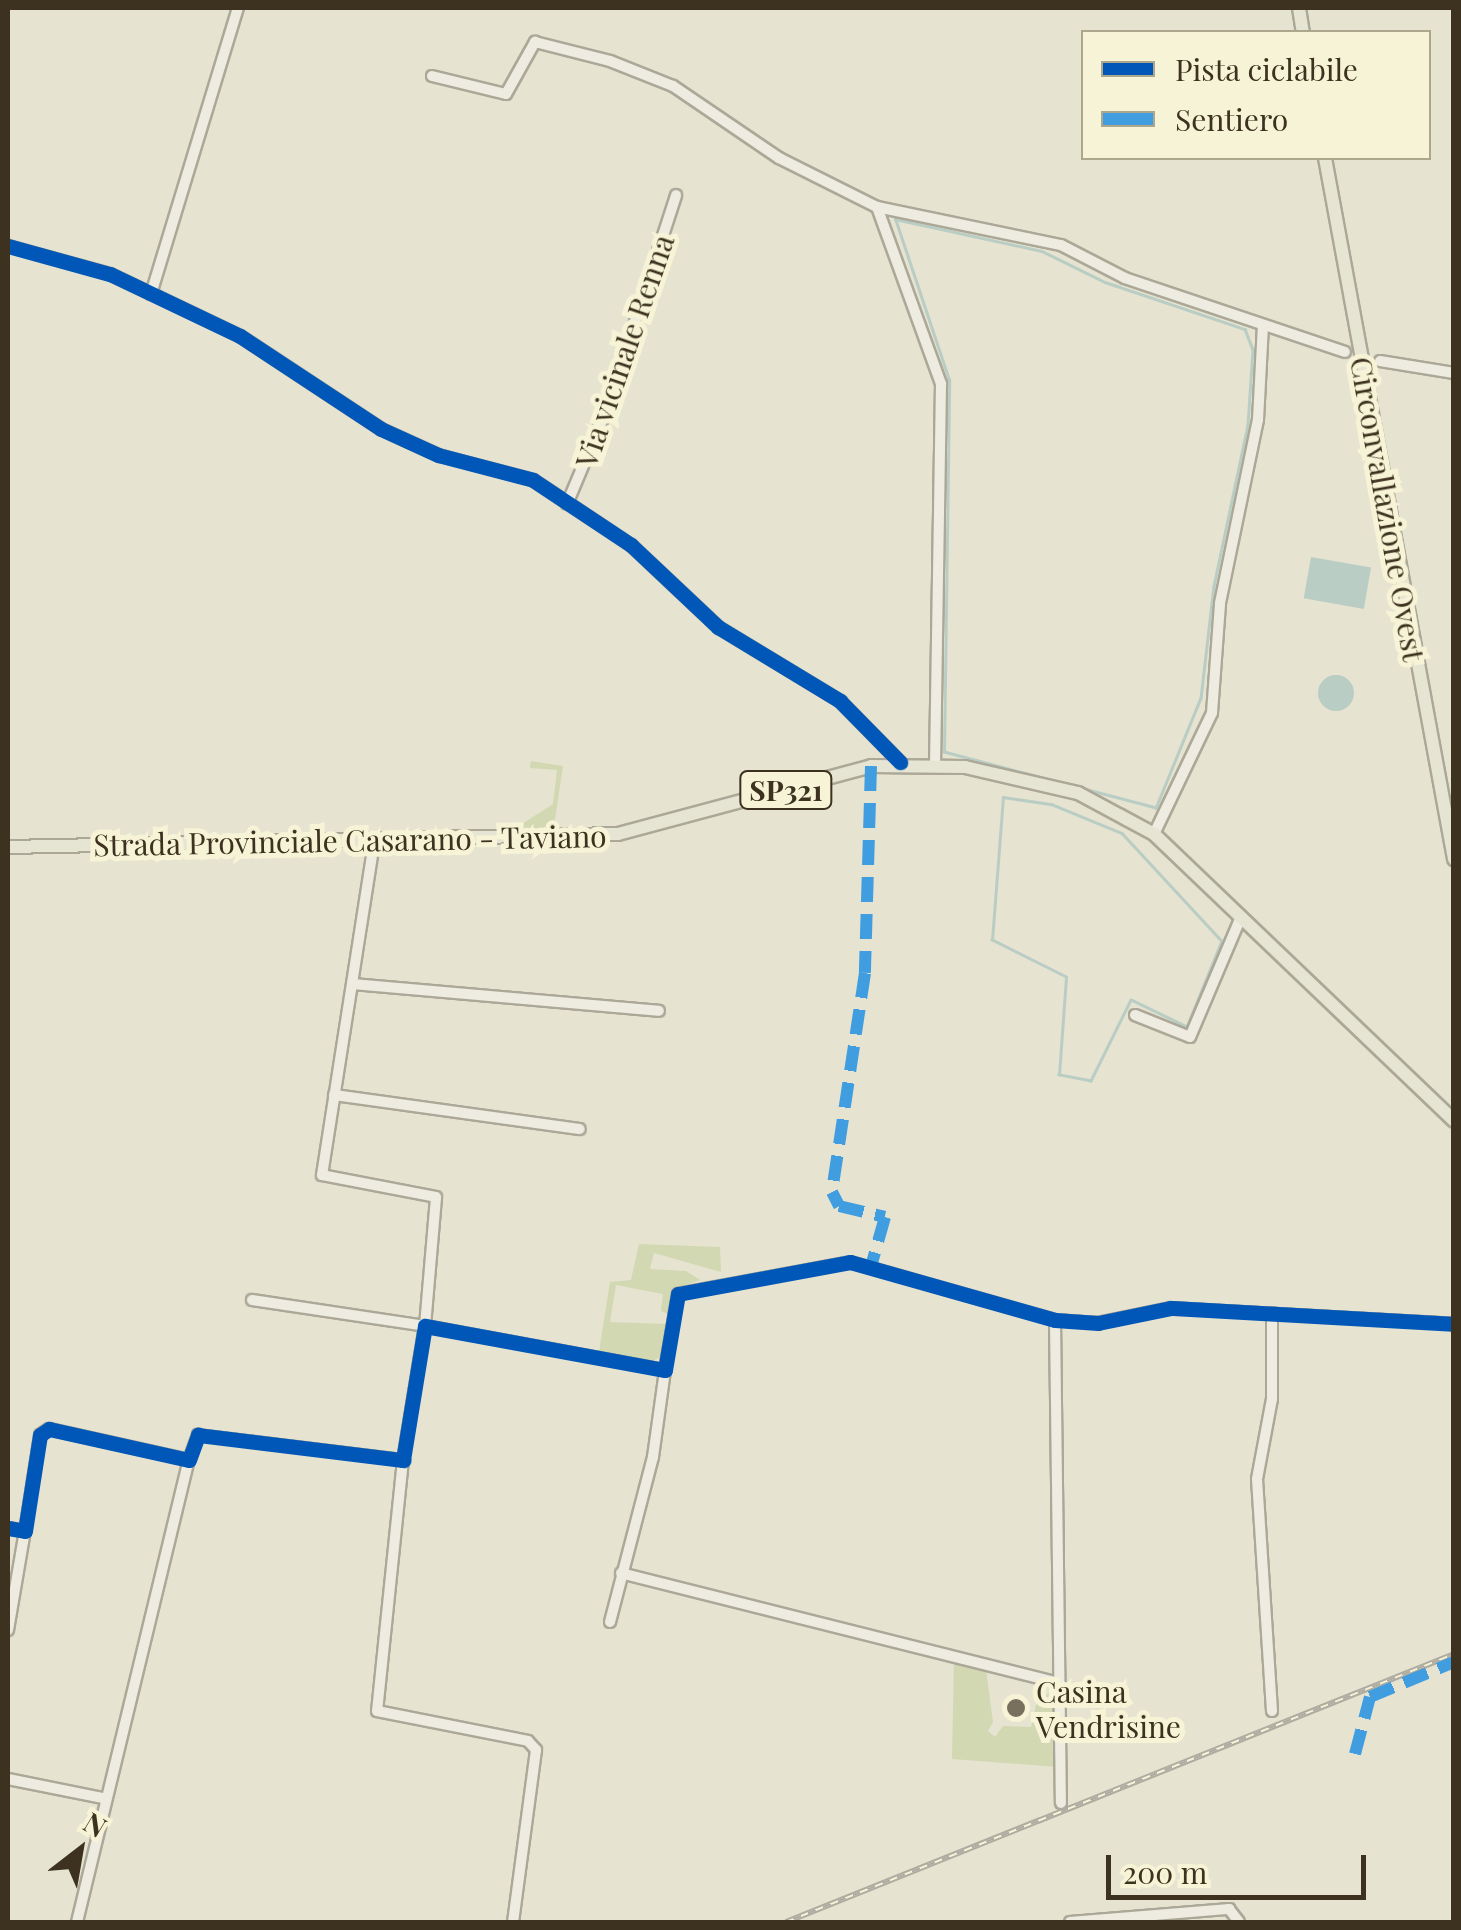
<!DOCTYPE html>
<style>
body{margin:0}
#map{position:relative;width:1461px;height:1930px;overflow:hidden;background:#e6e3d0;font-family:"Playfair Display",serif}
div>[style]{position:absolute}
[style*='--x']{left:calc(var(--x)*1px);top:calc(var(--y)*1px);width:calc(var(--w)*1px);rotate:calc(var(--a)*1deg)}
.green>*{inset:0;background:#d2d8b2}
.water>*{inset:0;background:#bacdc5;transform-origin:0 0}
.round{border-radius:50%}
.stream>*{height:2.5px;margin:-1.25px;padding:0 1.25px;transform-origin:1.25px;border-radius:1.25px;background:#bacdc5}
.roads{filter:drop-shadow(2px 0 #aca898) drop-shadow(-2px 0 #aca898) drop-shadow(0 2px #aca898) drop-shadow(0 -2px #aca898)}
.minor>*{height:10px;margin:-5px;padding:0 5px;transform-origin:5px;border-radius:5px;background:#eeece1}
.major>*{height:12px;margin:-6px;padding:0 6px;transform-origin:6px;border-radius:6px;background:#e6e4d3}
.rail>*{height:6px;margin-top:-3px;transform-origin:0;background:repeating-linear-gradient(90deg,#f7f3d6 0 8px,#aeaca1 0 16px);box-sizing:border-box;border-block:2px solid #aeaca1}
.quiet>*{height:12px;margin-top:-6px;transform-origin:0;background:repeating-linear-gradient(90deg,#3f9de0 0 25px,transparent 0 37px)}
.cycleway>*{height:15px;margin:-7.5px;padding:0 7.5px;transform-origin:7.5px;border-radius:7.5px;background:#0057b8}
.dots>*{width:28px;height:28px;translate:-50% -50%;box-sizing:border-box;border:5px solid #f7f3d6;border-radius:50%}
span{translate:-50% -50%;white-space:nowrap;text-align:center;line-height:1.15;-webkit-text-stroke:10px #f7f3d6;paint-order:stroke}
.shield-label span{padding:2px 8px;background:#f7f3d6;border:2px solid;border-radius:8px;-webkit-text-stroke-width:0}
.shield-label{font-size:28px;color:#3c321f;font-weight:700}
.street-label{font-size:30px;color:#3c321f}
.poi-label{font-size:30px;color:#3c321f}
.left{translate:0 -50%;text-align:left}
.frame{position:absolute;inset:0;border:10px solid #3c321f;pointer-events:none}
.legend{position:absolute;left:1081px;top:30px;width:350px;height:130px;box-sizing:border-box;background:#f7f3d6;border:2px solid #aca68d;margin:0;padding:12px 18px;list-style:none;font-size:30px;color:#3c321f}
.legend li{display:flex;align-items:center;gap:20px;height:50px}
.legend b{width:50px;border:2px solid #aca68d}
.north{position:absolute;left:30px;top:1800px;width:100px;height:100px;-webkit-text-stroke:8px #f7f3d6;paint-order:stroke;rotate:31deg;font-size:28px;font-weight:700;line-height:40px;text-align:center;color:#3c321f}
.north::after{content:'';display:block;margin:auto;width:35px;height:45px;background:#3c321f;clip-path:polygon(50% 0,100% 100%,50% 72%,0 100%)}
.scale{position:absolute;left:1106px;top:1855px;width:260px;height:45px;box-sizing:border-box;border:5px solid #3c321f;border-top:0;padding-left:12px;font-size:30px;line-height:35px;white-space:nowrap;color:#3c321f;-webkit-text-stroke:8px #f7f3d6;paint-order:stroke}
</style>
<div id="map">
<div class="green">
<i style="clip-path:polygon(531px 761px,563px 766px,553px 833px,511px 831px,553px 804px,557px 770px,530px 768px)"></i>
<i style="clip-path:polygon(639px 1244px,720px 1247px,721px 1272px,654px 1253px,650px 1269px,686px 1271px,700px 1280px,673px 1290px,668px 1314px,661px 1311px,663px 1294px,616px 1285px,610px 1322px,667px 1324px,661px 1357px,650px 1362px,599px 1352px,610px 1282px,631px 1280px)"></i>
<i style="clip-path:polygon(954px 1658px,986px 1670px,993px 1722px,988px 1731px,995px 1737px,1003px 1726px,1031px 1727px,1037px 1701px,1056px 1689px,1058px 1767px,952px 1759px)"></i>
</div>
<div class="water">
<i style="left:1311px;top:557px;width:61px;height:42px;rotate:10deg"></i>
<i class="round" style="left:1318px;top:675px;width:36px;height:36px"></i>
</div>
<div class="stream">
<i style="--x:895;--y:219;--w:150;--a:12.3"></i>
<i style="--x:1042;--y:251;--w:70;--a:26.2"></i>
<i style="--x:1105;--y:282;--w:148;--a:18.6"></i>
<i style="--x:1245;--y:329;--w:22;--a:69"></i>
<i style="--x:1253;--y:350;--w:75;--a:93.8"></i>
<i style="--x:1248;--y:425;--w:165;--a:101.9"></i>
<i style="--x:1214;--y:586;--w:113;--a:96.6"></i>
<i style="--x:1201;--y:698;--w:119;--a:112.2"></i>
<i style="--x:1156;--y:808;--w:219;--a:-165.2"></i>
<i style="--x:944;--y:752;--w:372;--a:-89.2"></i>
<i style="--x:949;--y:380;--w:170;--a:-108.5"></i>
<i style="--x:1003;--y:797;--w:49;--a:8.3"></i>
<i style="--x:1051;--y:804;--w:77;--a:22.2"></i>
<i style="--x:1122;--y:833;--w:147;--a:47.2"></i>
<i style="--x:1222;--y:941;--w:93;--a:112.1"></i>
<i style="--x:1187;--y:1027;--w:62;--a:-154.3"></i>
<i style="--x:1131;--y:1000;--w:90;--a:116.3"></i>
<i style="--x:1091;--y:1081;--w:33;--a:-169"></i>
<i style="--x:1059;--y:1075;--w:98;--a:-85.9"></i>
<i style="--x:1066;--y:977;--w:83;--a:-153.4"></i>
<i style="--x:992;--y:940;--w:143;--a:-85.6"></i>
</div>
<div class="roads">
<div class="minor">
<i style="--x:432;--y:76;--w:76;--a:13.7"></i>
<i style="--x:506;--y:94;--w:60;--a:-60.9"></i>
<i style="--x:535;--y:42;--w:77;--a:14.2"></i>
<i style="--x:610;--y:61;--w:68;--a:21.6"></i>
<i style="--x:673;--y:86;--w:128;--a:34.2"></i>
<i style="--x:779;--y:158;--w:110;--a:26.6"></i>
<i style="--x:877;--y:207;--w:188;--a:11.7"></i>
<i style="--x:1061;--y:245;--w:72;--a:27.3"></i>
<i style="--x:1125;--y:278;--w:232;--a:18.6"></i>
<i style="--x:877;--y:207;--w:188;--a:70.1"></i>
<i style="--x:941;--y:384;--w:379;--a:90.9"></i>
<i style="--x:8;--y:246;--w:106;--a:15.4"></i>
<i style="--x:110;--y:274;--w:144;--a:25.5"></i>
<i style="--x:240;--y:336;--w:169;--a:33.4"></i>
<i style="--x:381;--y:429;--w:63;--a:24.5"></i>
<i style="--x:438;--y:455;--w:98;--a:14.7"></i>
<i style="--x:533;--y:480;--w:118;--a:33.6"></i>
<i style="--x:631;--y:545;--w:120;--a:43.3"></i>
<i style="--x:718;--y:627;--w:143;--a:31.2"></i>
<i style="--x:840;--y:701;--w:86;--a:45.5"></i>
<i style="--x:151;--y:294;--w:299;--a:-73.1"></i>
<i style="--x:1380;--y:361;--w:75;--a:9.2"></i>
<i style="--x:567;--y:504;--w:101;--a:-67.2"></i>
<i style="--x:606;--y:411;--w:227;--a:-72"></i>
<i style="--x:1154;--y:834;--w:134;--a:-64.4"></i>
<i style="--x:1212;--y:713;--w:110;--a:-85.8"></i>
<i style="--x:1220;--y:603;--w:187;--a:-78.3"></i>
<i style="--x:1258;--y:420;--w:95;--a:-87"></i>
<i style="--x:352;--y:984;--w:308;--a:5"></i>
<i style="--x:1135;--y:1015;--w:59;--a:21.8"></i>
<i style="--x:1190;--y:1037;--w:128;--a:-67"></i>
<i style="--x:334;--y:1095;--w:248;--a:7.9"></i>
<i style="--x:252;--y:1300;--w:175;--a:8.5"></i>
<i style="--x:425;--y:1326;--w:129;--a:-85.1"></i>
<i style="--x:436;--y:1197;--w:116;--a:-169.1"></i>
<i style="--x:322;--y:1175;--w:337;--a:-81.1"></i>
<i style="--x:1055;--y:1320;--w:483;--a:89.3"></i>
<i style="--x:403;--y:1460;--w:252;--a:95.9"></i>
<i style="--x:377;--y:1711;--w:154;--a:11.2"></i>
<i style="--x:528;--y:1741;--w:12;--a:48"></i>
<i style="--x:536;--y:1750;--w:174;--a:97.6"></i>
<i style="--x:8;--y:1528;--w:17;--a:10"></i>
<i style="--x:25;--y:1531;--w:97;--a:-81.1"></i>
<i style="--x:40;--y:1435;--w:11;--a:-34"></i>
<i style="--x:49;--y:1429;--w:143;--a:12.5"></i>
<i style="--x:189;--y:1460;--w:27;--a:-70"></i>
<i style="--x:198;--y:1435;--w:207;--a:7"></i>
<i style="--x:403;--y:1460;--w:136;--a:-80.7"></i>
<i style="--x:425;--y:1326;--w:244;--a:10.4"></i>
<i style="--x:665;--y:1370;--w:77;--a:-80.3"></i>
<i style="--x:678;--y:1294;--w:175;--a:-10.5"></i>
<i style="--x:850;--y:1262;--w:213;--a:15.8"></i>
<i style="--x:1055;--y:1320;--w:43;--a:4"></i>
<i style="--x:1098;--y:1323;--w:75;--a:-11.6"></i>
<i style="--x:1171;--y:1308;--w:283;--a:3.2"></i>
<i style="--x:621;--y:1573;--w:451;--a:14.1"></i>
<i style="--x:610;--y:1622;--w:171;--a:-75.4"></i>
<i style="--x:653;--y:1457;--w:88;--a:-82.1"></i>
<i style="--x:8;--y:1630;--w:100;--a:-80.3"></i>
<i style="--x:1272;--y:1711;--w:232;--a:-93.7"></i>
<i style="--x:1257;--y:1479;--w:81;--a:-79.4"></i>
<i style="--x:1272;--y:1399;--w:86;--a:-90"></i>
<i style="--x:8;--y:1779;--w:96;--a:11.4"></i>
<i style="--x:77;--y:1922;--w:475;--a:-76.4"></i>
<i style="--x:1070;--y:1922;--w:160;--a:-4.7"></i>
<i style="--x:1229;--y:1909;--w:16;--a:52"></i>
</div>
<div class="major">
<i style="--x:1299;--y:8;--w:24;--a:81"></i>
<i style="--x:1325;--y:158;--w:713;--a:79.57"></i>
<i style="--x:8;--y:847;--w:610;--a:-1.22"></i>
<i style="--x:618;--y:834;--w:262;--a:-15"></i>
<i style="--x:871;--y:766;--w:94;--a:0.6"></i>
<i style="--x:965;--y:767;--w:116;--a:13"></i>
<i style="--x:1078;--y:793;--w:86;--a:28.3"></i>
<i style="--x:1154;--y:834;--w:415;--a:43.7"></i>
</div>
</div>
<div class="rail">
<i style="--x:786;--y:1922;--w:720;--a:-21.86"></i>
</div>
<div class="quiet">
<i style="--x:871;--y:766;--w:207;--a:91.7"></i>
<i style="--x:865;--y:973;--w:221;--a:98.6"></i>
<i style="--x:832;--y:1192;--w:16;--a:63"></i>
<i style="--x:839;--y:1206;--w:47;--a:13.4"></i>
<i style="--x:885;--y:1217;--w:48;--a:105.8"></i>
<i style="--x:1355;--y:1754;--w:59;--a:-75.3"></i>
<i style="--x:1370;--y:1697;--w:91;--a:-22.6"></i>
</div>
<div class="cycleway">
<i style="--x:8;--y:246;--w:106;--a:15.4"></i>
<i style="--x:110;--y:274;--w:144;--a:25.5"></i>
<i style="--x:240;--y:336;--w:169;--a:33.4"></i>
<i style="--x:381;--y:429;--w:63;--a:24.5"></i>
<i style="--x:438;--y:455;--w:98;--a:14.7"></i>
<i style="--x:533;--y:480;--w:118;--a:33.6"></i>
<i style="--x:631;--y:545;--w:120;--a:43.3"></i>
<i style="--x:718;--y:627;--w:143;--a:31.2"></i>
<i style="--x:840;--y:701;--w:86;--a:45.5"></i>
<i style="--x:8;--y:1528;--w:17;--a:10"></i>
<i style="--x:25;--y:1531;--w:97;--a:-81.1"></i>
<i style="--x:40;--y:1435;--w:11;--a:-34"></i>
<i style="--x:49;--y:1429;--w:143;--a:12.5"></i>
<i style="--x:189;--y:1460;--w:27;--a:-70"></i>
<i style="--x:198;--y:1435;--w:207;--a:7"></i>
<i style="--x:403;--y:1460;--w:136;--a:-80.7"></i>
<i style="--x:425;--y:1326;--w:244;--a:10.4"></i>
<i style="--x:665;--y:1370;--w:77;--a:-80.3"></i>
<i style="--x:678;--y:1294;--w:175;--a:-10.5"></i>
<i style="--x:850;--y:1262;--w:213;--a:15.8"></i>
<i style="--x:1055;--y:1320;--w:43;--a:4"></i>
<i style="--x:1098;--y:1323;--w:75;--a:-11.6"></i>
<i style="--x:1171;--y:1308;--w:283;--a:3.2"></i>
</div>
<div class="dots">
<i style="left:1016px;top:1708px;background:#78705d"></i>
</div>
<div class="shield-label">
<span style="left:786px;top:790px">SP321</span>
</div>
<div class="street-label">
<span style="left:624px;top:351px;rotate:-71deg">Via vicinale Renna</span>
<span style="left:1388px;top:509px;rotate:80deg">Circonvallazione Ovest</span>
<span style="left:350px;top:840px;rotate:-1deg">Strada Provinciale Casarano - Taviano</span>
</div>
<div class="poi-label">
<span class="left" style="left:1036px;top:1708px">Casina<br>Vendrisine</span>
</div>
<div class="frame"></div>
<ul class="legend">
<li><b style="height:12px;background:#0057b8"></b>Pista ciclabile</li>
<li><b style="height:12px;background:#3f9de0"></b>Sentiero</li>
</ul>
<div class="north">N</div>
<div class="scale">200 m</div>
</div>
